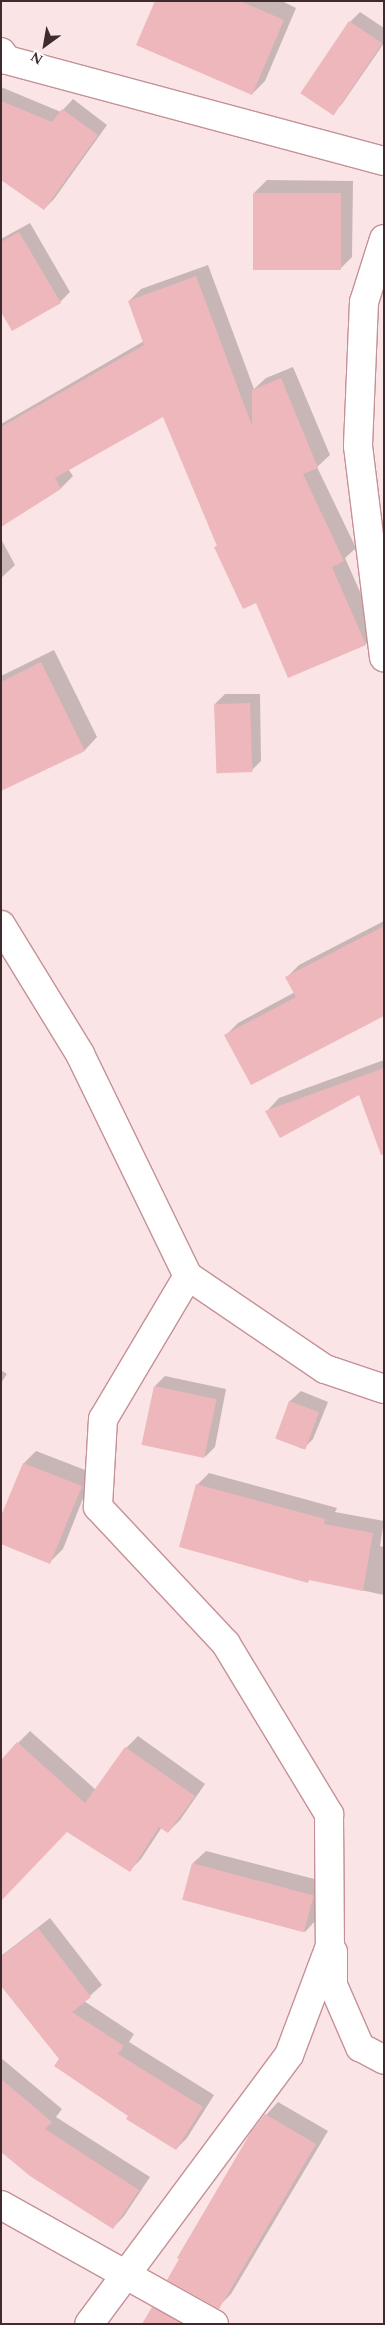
<!DOCTYPE html>
<style>
body{margin:0}
#map{position:relative;width:385px;height:2325px;overflow:hidden;background:#fae4e5;font-family:Spectral,serif}
div>[style]{position:absolute}
[style*='--x']{left:calc(var(--x)*1px);top:calc(var(--y)*1px);width:calc(var(--w)*1px);rotate:calc(var(--a)*1deg)}
.shadow>*{inset:0;background:#0003}
.building>*{inset:0;background:#edb7bc;transform-origin:0 0}
.roads{filter:drop-shadow(1px 0 #c59196) drop-shadow(-1px 0 #c59196) drop-shadow(0 1px #c59196) drop-shadow(0 -1px #c59196)}
.minor>*{height:28px;margin:-14px;padding:0 14px;transform-origin:14px;border-radius:14px;background:#fff}
span{translate:-50% -50%;white-space:nowrap;text-align:center;line-height:1.15;-webkit-text-stroke:5px #fff;paint-order:stroke}
.frame{position:absolute;inset:0;border:2px solid #3f2b2d;pointer-events:none}
.north{position:absolute;left:20px;top:20px;width:50px;height:50px;-webkit-text-stroke:4px #fff;paint-order:stroke;rotate:212deg;font-size:14px;font-weight:700;line-height:20px;text-align:center;color:#3f2b2d}
.north::after{content:'';display:block;margin:auto;width:18px;height:22px;background:#3f2b2d;clip-path:polygon(50% 0,100% 100%,50% 72%,0 100%)}
</style>
<div id="map">
<div class="shadow">
<i style="clip-path:polygon(156px 1px,282px 1px,296px 8px,265px 81px,252px 94px)"></i>
<i style="clip-path:polygon(360px 12px,384px 28px,384px 43px,342px 104px,332px 114px,350px 22px)"></i>
<i style="clip-path:polygon(1px 87px,61px 112px,73px 99px,107px 125px,54px 199px,44px 209px,1px 178px)"></i>
<i style="clip-path:polygon(267px 180px,353px 181px,352px 257px,340px 269px,254px 193px)"></i>
<i style="clip-path:polygon(30px 223px,70px 292px,60px 302px,1px 309px,1px 239px)"></i>
<i style="clip-path:polygon(208px 265px,254px 389px,266px 378px,293px 367px,330px 455px,317px 467px,356px 548px,345px 558px,378px 632px,366px 644px,257px 601px,215px 548px,218px 545px,163px 415px,68px 469px,73px 476px,61px 488px,1px 525px,1px 424px,144px 341px,129px 301px,141px 289px)"></i>
<i style="clip-path:polygon(1px 539px,15px 565px,1px 578px)"></i>
<i style="clip-path:polygon(54px 650px,97px 737px,85px 750px,1px 790px,1px 676px)"></i>
<i style="clip-path:polygon(225px 694px,260px 694px,261px 761px,251px 771px,215px 704px)"></i>
<i style="clip-path:polygon(384px 921px,384px 1015px,226px 1035px,238px 1023px,295px 992px,287px 977px,299px 965px)"></i>
<i style="clip-path:polygon(384px 1060px,384px 1116px,359px 1093px,267px 1111px,279px 1098px)"></i>
<i style="clip-path:polygon(1px 1370px,7px 1374px,1px 1383px)"></i>
<i style="clip-path:polygon(165px 1376px,226px 1389px,215px 1447px,205px 1457px,155px 1386px)"></i>
<i style="clip-path:polygon(301px 1391px,328px 1402px,313px 1439px,303px 1449px,276px 1438px,290px 1401px)"></i>
<i style="clip-path:polygon(36px 1451px,93px 1473px,63px 1549px,50px 1562px,24px 1463px)"></i>
<i style="clip-path:polygon(209px 1473px,337px 1508px,335px 1512px,384px 1521px,380px 1546px,384px 1547px,384px 1595px,310px 1579px,308px 1581px,197px 1485px)"></i>
<i style="clip-path:polygon(30px 1731px,96px 1790px,126px 1748px,138px 1736px,205px 1784px,180px 1820px,168px 1832px,162px 1827px,141px 1859px,130px 1870px,68px 1830px,18px 1743px)"></i>
<i style="clip-path:polygon(206px 1851px,326px 1882px,317px 1919px,305px 1932px,193px 1863px)"></i>
<i style="clip-path:polygon(50px 1918px,102px 1985px,84px 2001px,134px 2034px,129px 2042px,214px 2095px,187px 2138px,176px 2149px,129px 2115px,60px 2059px,1px 1984px,1px 1956px)"></i>
<i style="clip-path:polygon(1px 2058px,62px 2109px,56px 2117px,150px 2177px,124px 2216px,113px 2228px,1px 2150px)"></i>
<i style="clip-path:polygon(278px 2102px,328px 2131px,231px 2294px,218px 2307px,266px 2115px)"></i>
<i style="clip-path:polygon(165px 2295px,217px 2324px,143px 2324px,153px 2308px)"></i>
</div>
<div class="building">
<i style="clip-path:polygon(155px 1px,240px 1px,284px 20px,252px 95px,136px 45px)"></i>
<i style="left:349px;top:21px;width:40px;height:87px;rotate:34deg"></i>
<i style="clip-path:polygon(1px 101px,52px 122px,62px 109px,98px 135px,44px 210px,1px 180px)"></i>
<i style="left:253px;top:193px;width:88px;height:77px"></i>
<i style="clip-path:polygon(19px 232px,61px 303px,12px 331px,1px 312px,1px 242px)"></i>
<i style="clip-path:polygon(196px 276px,252px 426px,252px 390px,281px 378px,318px 468px,303px 474px,344px 561px,332px 567px,366px 645px,288px 678px,256px 603px,243px 609px,214px 547px,217px 546px,163px 417px,55px 478px,61px 489px,1px 527px,1px 427px,144px 345px,128px 301px)"></i>
<i style="clip-path:polygon(41px 662px,85px 751px,1px 791px,1px 682px)"></i>
<i style="left:250px;top:703px;width:69px;height:36px;rotate:88deg"></i>
<i style="clip-path:polygon(384px 926px,384px 1016px,251px 1085px,224px 1035px,296px 997px,285px 977px)"></i>
<i style="clip-path:polygon(384px 1068px,384px 1154px,381px 1155px,359px 1095px,280px 1138px,265px 1111px)"></i>
<i style="left:154px;top:1386px;width:64px;height:60px;rotate:12deg"></i>
<i style="left:289px;top:1401px;width:32px;height:40px;rotate:20deg"></i>
<i style="clip-path:polygon(23px 1463px,82px 1486px,50px 1564px,1px 1544px,1px 1516px)"></i>
<i style="clip-path:polygon(196px 1484px,325px 1519px,324px 1524px,373px 1533px,363px 1591px,309px 1580px,308px 1583px,179px 1547px)"></i>
<i style="clip-path:polygon(17px 1742px,85px 1803px,125px 1747px,195px 1796px,168px 1833px,159px 1827px,130px 1872px,67px 1832px,1px 1901px,1px 1760px)"></i>
<i style="left:192px;top:1863px;width:126px;height:38px;rotate:15deg"></i>
<i style="clip-path:polygon(38px 1928px,91px 1997px,72px 2012px,124px 2046px,118px 2054px,203px 2107px,176px 2150px,126px 2119px,128px 2116px,54px 2066px,59px 2059px,1px 1986px,1px 1957px)"></i>
<i style="clip-path:polygon(1px 2079px,52px 2122px,45px 2129px,139px 2190px,113px 2229px,30px 2176px,1px 2152px)"></i>
<i style="clip-path:polygon(265px 2114px,316px 2144px,219px 2309px,167px 2280px,179px 2259px,177px 2258px,251px 2132px)"></i>
<i style="clip-path:polygon(152px 2307px,182px 2324px,142px 2324px)"></i>
</div>
<div class="roads">
<div class="minor">
<i style="--x:1;--y:52;--w:10;--a:53"></i>
<i style="--x:7;--y:60;--w:390;--a:15"></i>
<i style="--x:384;--y:239;--w:66;--a:107.6"></i>
<i style="--x:364;--y:302;--w:144;--a:92.4"></i>
<i style="--x:358;--y:446;--w:213;--a:83"></i>
<i style="--x:1;--y:925;--w:151;--a:58.5"></i>
<i style="--x:80;--y:1054;--w:247;--a:64.1"></i>
<i style="--x:188;--y:1276;--w:166;--a:120.7"></i>
<i style="--x:103;--y:1419;--w:88;--a:93.3"></i>
<i style="--x:98;--y:1507;--w:187;--a:46.9"></i>
<i style="--x:226;--y:1644;--w:199;--a:58.8"></i>
<i style="--x:329;--y:1814;--w:132;--a:89.6"></i>
<i style="--x:330;--y:1946;--w:116;--a:110.6"></i>
<i style="--x:289;--y:2055;--w:335;--a:126.6"></i>
<i style="--x:188;--y:1276;--w:166;--a:34.2"></i>
<i style="--x:325;--y:1369;--w:62;--a:18.7"></i>
<i style="--x:333;--y:1952;--w:33;--a:90"></i>
<i style="--x:333;--y:1985;--w:68;--a:66.5"></i>
<i style="--x:360;--y:2047;--w:27;--a:28"></i>
<i style="--x:1;--y:2205;--w:244;--a:29.2"></i>
</div>
</div>
<div class="frame"></div>
<div class="north">N</div>
</div>
